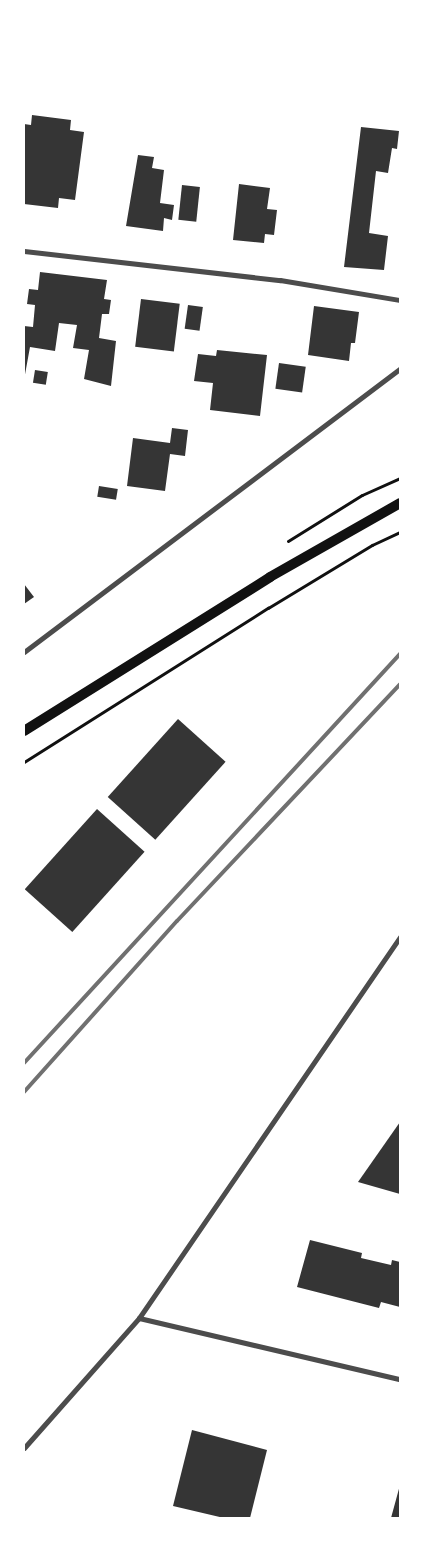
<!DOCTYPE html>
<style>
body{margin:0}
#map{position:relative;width:424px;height:1542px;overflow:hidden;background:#fff;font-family:"Asap Condensed",sans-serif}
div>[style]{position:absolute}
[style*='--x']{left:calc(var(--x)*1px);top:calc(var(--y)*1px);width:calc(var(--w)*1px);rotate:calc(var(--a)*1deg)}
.building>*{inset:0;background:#353535;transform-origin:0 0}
.path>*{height:3px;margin:-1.5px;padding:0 1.5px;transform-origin:1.5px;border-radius:1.5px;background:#111}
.minor>*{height:5px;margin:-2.5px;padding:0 2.5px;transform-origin:2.5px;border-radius:2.5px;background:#4c4c4c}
.secondary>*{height:10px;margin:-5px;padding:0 5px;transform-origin:5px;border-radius:5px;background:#111}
.rail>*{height:4px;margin:-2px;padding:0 2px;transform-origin:2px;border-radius:2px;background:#707070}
span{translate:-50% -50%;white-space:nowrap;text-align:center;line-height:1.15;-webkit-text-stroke:5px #fff;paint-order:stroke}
.frame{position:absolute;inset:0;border:25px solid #fff;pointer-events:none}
</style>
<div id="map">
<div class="building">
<i style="clip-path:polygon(32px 115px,71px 120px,70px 130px,84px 132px,75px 200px,59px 198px,58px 208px,24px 204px,24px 124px,31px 125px)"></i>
<i style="clip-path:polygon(361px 127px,399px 131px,397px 149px,392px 148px,388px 173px,376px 171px,369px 233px,388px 236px,384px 270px,344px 267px)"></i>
<i style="clip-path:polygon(138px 155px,154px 157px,152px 168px,164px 170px,160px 203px,174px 205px,172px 220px,164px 218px,163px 231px,126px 226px)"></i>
<i style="clip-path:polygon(239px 184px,270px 188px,267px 209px,277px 210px,274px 235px,265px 234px,264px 243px,233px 240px)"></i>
<i style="left:182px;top:185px;width:18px;height:35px;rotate:6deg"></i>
<i style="clip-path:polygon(40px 272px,107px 280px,104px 299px,111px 300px,109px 314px,102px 314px,99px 338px,116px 341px,111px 386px,84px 379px,89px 350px,73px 348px,77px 325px,59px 323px,55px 351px,30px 347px,24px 380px,24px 326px,33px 327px,35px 305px,27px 304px,29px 289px,38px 290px)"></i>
<i style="left:141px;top:299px;width:39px;height:48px;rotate:7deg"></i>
<i style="left:188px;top:305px;width:15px;height:24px;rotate:8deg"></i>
<i style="clip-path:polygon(314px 306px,359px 312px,355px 343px,351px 343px,349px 361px,308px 355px)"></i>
<i style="clip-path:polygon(217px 350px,267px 355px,260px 416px,210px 410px,213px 383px,194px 381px,198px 354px,216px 356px)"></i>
<i style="left:279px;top:363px;width:27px;height:26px;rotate:8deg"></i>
<i style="left:35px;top:370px;width:13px;height:13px;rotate:9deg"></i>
<i style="clip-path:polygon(172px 428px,188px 430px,185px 456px,170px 454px,165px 491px,127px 486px,133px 438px,170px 443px)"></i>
<i style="left:99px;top:486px;width:19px;height:11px;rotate:9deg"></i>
<i style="clip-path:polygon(24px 584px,34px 597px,24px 604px)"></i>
<i style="left:178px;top:719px;width:64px;height:105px;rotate:42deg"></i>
<i style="left:97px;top:809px;width:64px;height:108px;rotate:42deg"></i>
<i style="clip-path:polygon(400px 1122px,400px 1194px,358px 1182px)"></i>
<i style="clip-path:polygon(310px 1240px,362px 1253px,361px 1258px,391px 1265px,392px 1260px,400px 1262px,400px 1307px,381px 1302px,379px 1308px,297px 1287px)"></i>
<i style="clip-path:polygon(192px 1430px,267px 1450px,250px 1518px,224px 1518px,173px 1506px)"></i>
<i style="clip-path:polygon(400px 1485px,400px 1518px,391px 1518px)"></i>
</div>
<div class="path">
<i style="--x:288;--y:541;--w:87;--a:-31.9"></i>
<i style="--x:362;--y:495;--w:42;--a:-24.1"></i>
<i style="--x:24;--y:762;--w:289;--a:-32.3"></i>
<i style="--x:268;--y:608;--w:122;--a:-31.2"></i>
<i style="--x:372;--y:545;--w:31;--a:-25"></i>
</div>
<div class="minor">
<i style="--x:24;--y:251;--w:258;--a:6.5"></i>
<i style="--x:280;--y:280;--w:122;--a:9.5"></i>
<i style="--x:24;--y:652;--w:471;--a:-37"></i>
<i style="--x:139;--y:1318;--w:268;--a:13.2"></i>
<i style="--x:24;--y:1448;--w:174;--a:-48.5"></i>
<i style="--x:139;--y:1318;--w:462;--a:-55.6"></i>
</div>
<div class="secondary">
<i style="--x:24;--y:731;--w:290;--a:-32"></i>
<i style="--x:270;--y:577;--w:150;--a:-29.6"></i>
</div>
<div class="rail">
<i style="--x:24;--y:1063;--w:556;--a:-47.41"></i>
<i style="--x:24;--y:1092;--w:229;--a:-48.2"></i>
<i style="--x:177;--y:921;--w:325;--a:-46.7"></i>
</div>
<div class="frame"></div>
</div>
